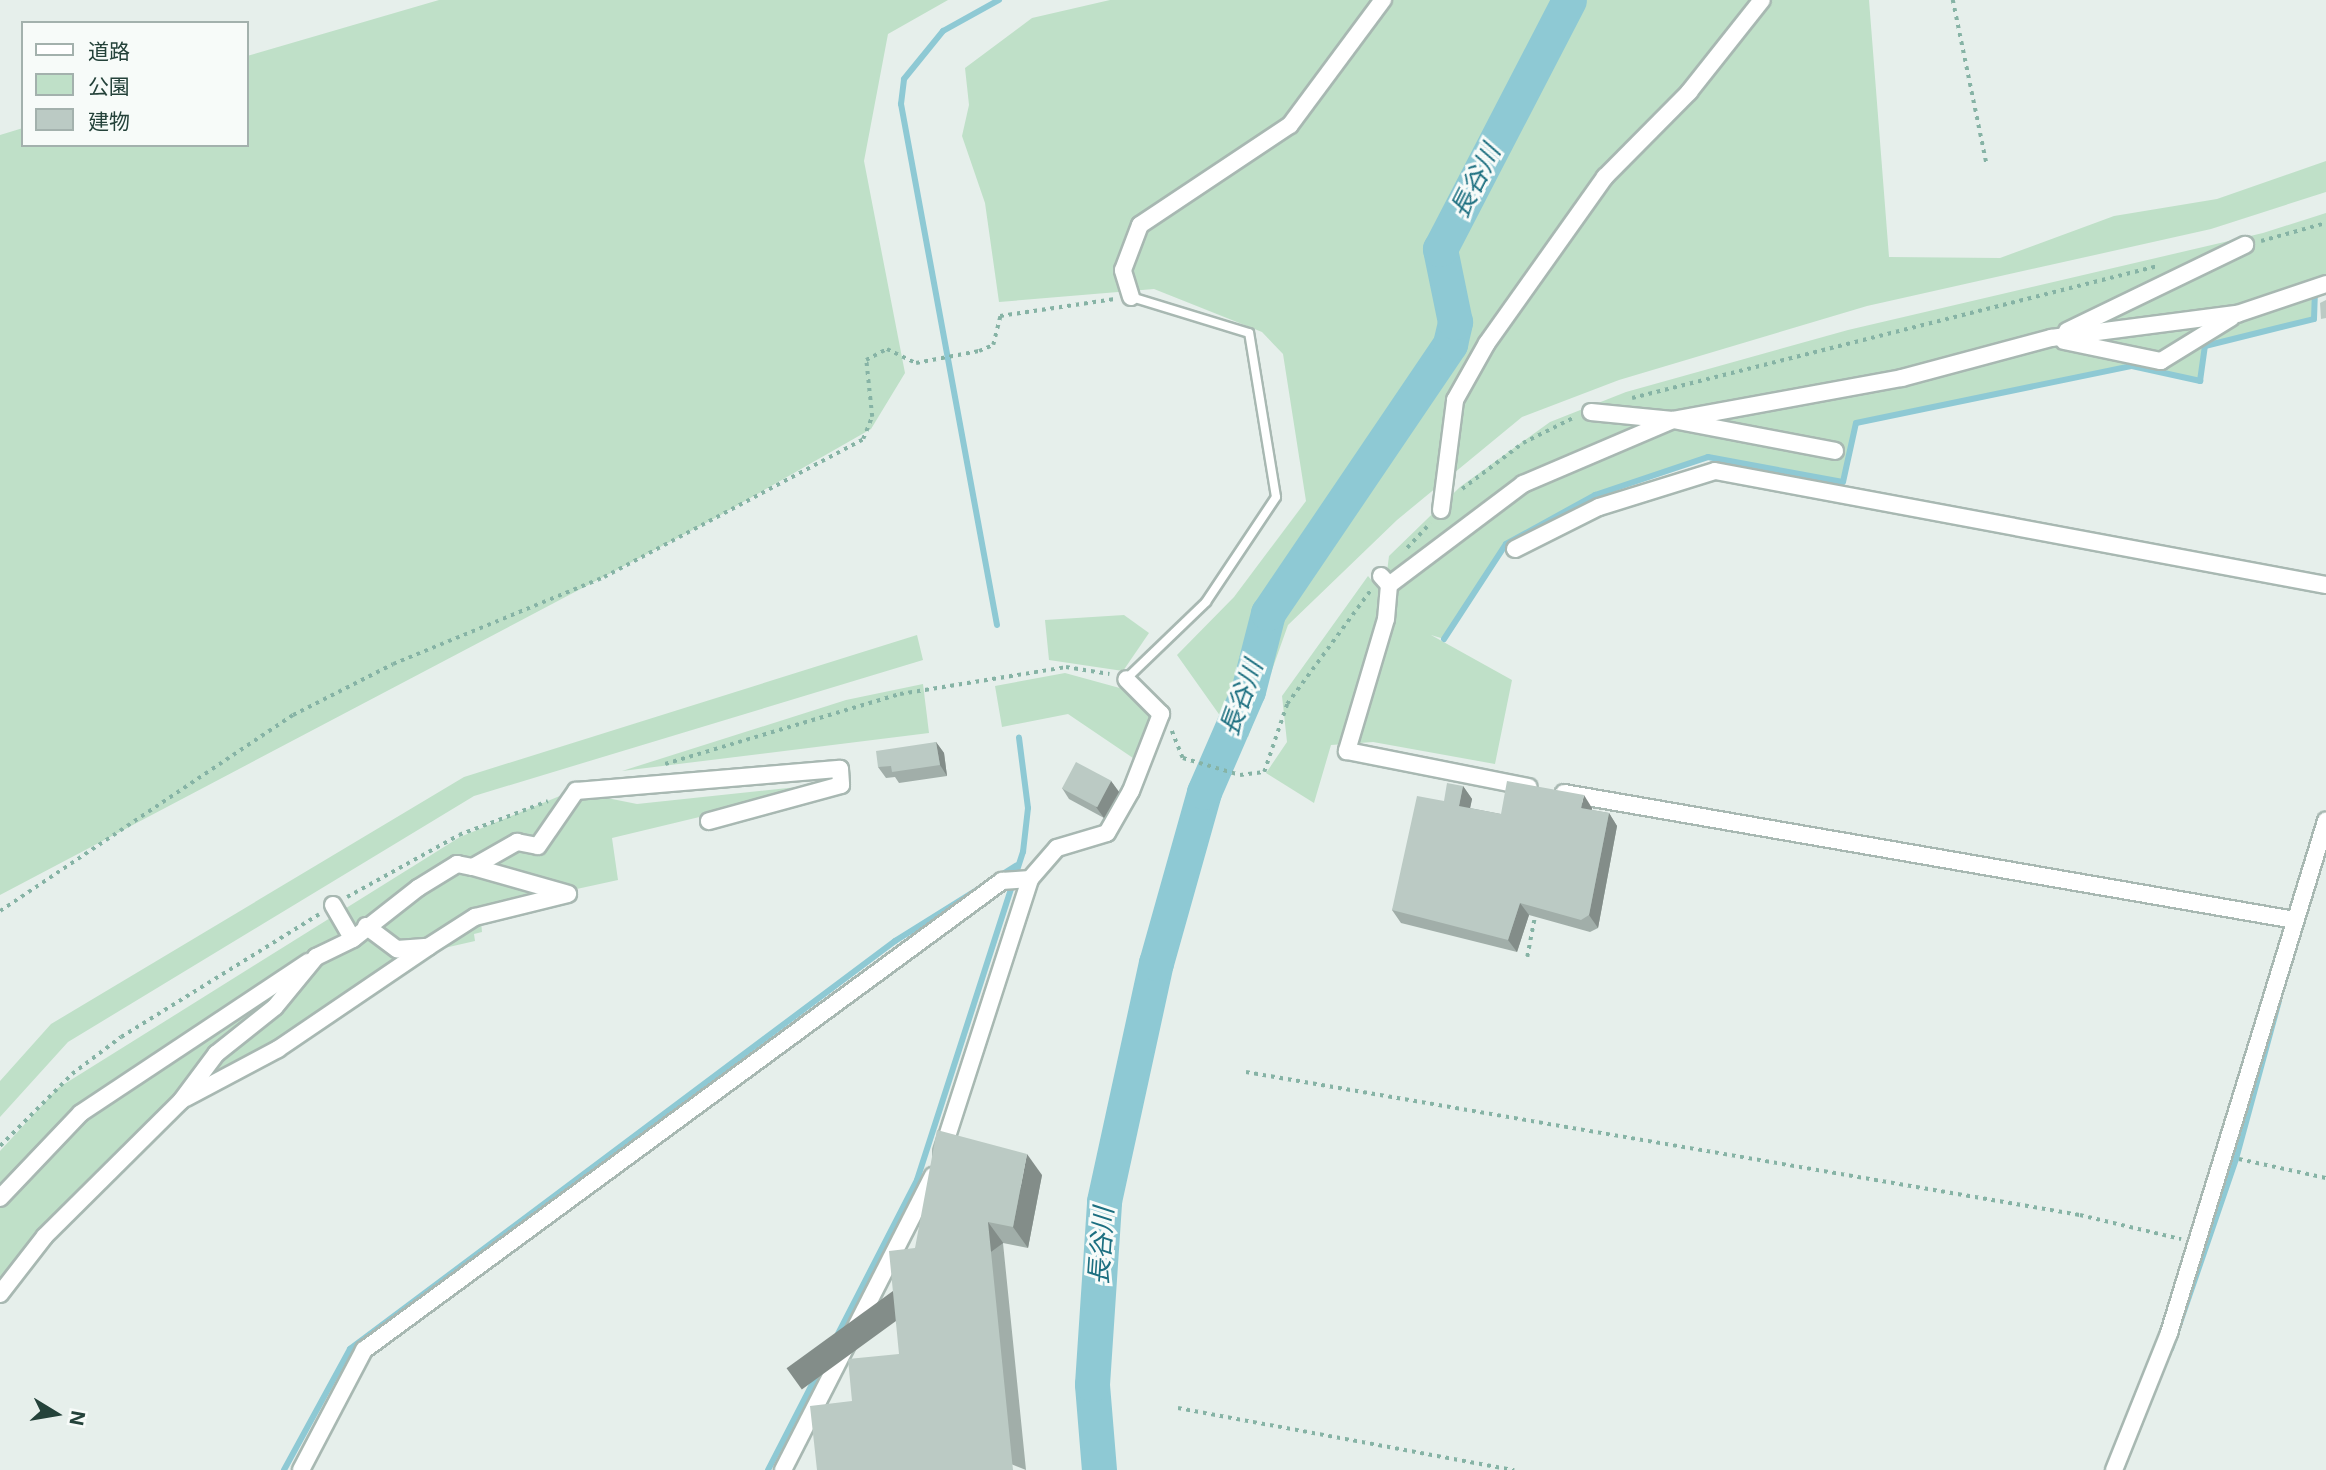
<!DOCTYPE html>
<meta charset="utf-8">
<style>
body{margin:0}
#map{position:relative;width:2326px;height:1470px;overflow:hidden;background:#e6efeb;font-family:Inter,"Noto Sans JP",sans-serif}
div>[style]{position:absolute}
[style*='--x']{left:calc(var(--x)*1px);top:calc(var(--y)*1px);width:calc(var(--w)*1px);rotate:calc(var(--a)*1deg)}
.green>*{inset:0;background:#bfe0c8}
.stream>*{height:6px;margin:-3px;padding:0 3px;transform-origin:3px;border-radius:3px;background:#8ec9d4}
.river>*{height:35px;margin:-17.5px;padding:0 17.5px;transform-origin:17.5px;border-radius:17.5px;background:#8ec9d4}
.path>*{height:3.5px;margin-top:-1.75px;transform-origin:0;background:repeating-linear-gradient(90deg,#86b3a5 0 3.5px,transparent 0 8.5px)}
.roads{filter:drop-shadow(2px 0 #a8b8b2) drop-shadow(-2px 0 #a8b8b2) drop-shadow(0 2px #a8b8b2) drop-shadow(0 -2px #a8b8b2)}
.lane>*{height:8px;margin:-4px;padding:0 4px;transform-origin:4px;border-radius:4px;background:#fff}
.street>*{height:16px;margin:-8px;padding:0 8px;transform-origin:8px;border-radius:8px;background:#fff}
.wall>*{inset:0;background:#a1aea9}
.shaded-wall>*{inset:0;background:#838d89;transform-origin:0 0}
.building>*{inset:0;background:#bbcac4;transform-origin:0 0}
span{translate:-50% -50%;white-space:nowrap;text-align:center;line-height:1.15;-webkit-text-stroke:6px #f7fbf9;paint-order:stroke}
.water-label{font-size:26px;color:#1c6f80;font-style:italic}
.legend{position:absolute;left:21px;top:21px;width:228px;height:126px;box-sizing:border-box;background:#f7fbf9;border:2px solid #a3b1ad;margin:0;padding:9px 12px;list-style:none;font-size:21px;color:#24423a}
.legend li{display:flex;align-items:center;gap:14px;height:35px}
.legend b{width:35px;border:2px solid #a3b1ad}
.north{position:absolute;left:21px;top:1379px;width:70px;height:70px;-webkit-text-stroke:5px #f7fbf9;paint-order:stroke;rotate:101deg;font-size:19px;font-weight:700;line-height:28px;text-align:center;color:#24423a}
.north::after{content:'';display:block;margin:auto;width:24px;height:32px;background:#24423a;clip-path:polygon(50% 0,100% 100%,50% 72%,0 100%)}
</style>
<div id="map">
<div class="green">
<i style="clip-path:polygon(439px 0,948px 0,888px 34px,864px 161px,905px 373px,871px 429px,717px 517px,0 895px,0 135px,23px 128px,23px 145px,247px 145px,247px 56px)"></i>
<i style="clip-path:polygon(1110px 0,1869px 0,1889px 257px,2000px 258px,2114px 216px,2217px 199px,2326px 161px,2326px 192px,2211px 229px,1867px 306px,1619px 380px,1522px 417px,1397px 520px,1288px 625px,1248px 737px,1233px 734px,1177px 655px,1234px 597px,1306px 501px,1283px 354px,1262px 332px,1154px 289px,999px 302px,985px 203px,962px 136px,969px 105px,965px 68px,1032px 18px)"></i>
<i style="clip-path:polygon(2326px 213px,2326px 277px,2312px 295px,2314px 319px,2205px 346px,2200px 381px,2132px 366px,1856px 423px,1843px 482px,1708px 457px,1595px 495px,1506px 544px,1444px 639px,1431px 635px,1512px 680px,1495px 764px,1373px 742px,1331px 745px,1314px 803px,1266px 773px,1287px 742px,1282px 696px,1368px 576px,1384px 595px,1389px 556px,1460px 487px,1550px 422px,1626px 392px,1848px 330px,2263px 233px)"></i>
<i style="clip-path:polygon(1124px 615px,1149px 633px,1123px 671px,1049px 660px,1045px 620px)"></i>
<i style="clip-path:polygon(917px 635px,923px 660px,474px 796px,68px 1042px,0 1117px,0 1081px,51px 1024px,464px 777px)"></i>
<i style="clip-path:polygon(1065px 673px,1127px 690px,1152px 720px,1133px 758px,1068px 714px,1002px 727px,995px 686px)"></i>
<i style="clip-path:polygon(923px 684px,929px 733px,622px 771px,846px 700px)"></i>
<i style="clip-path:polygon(845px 782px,612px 838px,618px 880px,480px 910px,482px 932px,474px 934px,475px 941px,440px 949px,438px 941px,276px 1045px,181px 1095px,0 1289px,0 1151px,58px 1088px,460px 837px,572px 791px,637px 804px)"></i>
</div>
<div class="stream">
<i style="--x:997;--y:625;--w:530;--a:-100.44"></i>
<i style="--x:901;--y:104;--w:25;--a:-83"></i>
<i style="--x:904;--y:79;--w:62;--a:-50.9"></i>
<i style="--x:943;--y:31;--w:64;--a:-29"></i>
<i style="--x:1444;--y:639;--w:113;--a:-56.9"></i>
<i style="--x:1506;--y:544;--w:102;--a:-28.8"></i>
<i style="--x:1595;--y:495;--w:119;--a:-18.6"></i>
<i style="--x:1708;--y:457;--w:137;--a:10.5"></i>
<i style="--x:1843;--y:482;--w:60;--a:-77.6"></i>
<i style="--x:1856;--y:423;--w:282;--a:-11.7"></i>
<i style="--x:2132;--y:366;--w:70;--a:12.4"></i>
<i style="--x:2200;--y:381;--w:35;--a:-82"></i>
<i style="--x:2205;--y:346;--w:112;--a:-13.9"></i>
<i style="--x:2314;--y:319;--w:25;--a:-88"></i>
<i style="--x:998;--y:877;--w:22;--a:-32"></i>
<i style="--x:2171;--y:1349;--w:201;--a:-71.1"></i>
<i style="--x:2236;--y:1159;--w:164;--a:-74.8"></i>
<i style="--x:284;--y:1470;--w:138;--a:-61.4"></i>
<i style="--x:350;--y:1349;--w:681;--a:-36.82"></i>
<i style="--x:895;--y:941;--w:100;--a:-31.9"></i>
<i style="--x:768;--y:1470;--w:326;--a:-62.8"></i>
<i style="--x:917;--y:1180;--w:345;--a:-72.1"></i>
<i style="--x:1023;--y:852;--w:44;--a:-83.5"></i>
<i style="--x:1028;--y:808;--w:71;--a:-97.3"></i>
</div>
<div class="river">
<i style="--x:1099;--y:1470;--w:86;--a:-94.7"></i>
<i style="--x:1092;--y:1384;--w:183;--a:-86.2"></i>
<i style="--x:1104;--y:1201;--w:244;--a:-77.7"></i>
<i style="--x:1156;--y:963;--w:178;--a:-74.3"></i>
<i style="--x:1204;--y:792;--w:110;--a:-66.5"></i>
<i style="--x:1248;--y:691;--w:81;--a:-75.6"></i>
<i style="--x:1268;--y:613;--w:325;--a:-55.9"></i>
<i style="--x:1450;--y:344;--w:23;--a:-77"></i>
<i style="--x:1455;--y:322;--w:75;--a:-101.6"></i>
<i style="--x:1440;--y:249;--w:280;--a:-62.6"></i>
</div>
<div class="path">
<i style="--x:1953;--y:0;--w:168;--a:78.4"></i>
<i style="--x:2261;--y:241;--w:67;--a:-15.5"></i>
<i style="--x:1632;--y:398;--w:542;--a:-14.09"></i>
<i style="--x:1462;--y:489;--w:76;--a:-37"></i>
<i style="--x:1523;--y:443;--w:58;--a:-26.6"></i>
<i style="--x:1407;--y:548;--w:34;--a:-47"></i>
<i style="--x:1172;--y:731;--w:29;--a:68"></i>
<i style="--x:1183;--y:758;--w:59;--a:16.6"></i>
<i style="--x:1240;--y:775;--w:24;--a:-7"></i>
<i style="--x:1264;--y:772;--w:72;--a:-71.3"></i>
<i style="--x:1287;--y:704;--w:140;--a:-53.7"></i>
<i style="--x:665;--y:764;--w:245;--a:-16.6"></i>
<i style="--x:900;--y:694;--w:168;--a:-9.2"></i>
<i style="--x:1066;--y:667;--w:44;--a:9.2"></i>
<i style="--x:347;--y:897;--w:128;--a:-29"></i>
<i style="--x:459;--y:835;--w:95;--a:-20.9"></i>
<i style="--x:0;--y:911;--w:353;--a:-33.8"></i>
<i style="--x:293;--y:715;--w:112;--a:-27"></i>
<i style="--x:393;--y:664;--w:228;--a:-22.4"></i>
<i style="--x:604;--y:577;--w:293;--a:-28"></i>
<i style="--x:863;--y:439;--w:24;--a:-68"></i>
<i style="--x:872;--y:417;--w:57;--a:-96"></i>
<i style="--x:866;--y:360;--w:24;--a:-28"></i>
<i style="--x:887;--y:349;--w:32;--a:26"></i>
<i style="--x:916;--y:363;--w:64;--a:-10.8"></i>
<i style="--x:979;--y:351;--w:15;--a:-23"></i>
<i style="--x:993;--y:345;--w:30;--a:-76"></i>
<i style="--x:1000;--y:316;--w:116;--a:-8.4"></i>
<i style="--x:1527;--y:957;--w:43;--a:-79.2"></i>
<i style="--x:1246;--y:1072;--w:846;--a:9.73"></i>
<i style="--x:2080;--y:1215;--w:104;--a:13.4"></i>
<i style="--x:0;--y:1146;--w:102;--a:-45"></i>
<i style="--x:72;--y:1074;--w:61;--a:-37.1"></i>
<i style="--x:121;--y:1037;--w:233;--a:-31.8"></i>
<i style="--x:2239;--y:1159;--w:89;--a:12.3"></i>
<i style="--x:1178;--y:1408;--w:342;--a:10.5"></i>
</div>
<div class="roads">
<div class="lane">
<i style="--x:1126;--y:679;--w:111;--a:-43.9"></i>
<i style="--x:1206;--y:602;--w:126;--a:-56.3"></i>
<i style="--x:1276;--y:497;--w:166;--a:-99.3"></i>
<i style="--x:1249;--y:333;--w:123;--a:-163"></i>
</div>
<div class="street">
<i style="--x:1131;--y:297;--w:28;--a:-107"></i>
<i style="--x:1123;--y:270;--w:48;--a:-69.3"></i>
<i style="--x:1140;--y:225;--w:180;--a:-33.7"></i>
<i style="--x:1290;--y:125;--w:156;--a:-53.4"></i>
<i style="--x:2067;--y:331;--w:198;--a:-25.8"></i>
<i style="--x:2064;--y:341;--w:99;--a:11.7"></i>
<i style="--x:2161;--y:361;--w:82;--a:-31.6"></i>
<i style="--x:1591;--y:412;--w:82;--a:5.6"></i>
<i style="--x:1673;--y:420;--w:165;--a:10.8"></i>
<i style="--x:1441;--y:510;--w:111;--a:-82.7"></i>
<i style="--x:1455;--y:400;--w:65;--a:-60.7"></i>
<i style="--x:1487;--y:343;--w:204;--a:-54.6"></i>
<i style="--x:1605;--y:177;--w:120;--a:-45.3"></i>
<i style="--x:1689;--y:92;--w:117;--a:-51.6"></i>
<i style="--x:1515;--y:549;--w:94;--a:-26.6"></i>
<i style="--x:1599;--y:507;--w:121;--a:-17.2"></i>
<i style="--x:1715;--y:471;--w:622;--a:10.57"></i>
<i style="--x:1381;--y:576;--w:12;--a:48"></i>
<i style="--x:1389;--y:585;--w:34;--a:95"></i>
<i style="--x:1386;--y:619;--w:138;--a:106.5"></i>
<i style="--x:1347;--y:751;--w:185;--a:11.2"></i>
<i style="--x:1389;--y:585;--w:168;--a:-37"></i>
<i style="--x:1523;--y:484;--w:163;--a:-23.1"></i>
<i style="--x:1673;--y:420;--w:233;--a:-10.4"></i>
<i style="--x:1902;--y:378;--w:154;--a:-15"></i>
<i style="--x:2051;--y:338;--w:188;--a:-7.4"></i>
<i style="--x:2237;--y:314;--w:94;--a:-18.6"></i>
<i style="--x:1564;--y:793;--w:742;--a:9.86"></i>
<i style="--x:473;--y:867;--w:96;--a:15.8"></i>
<i style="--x:333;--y:905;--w:39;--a:60"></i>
<i style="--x:366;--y:926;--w:39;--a:37"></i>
<i style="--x:397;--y:949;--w:31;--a:-4"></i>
<i style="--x:428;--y:947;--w:56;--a:-32.6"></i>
<i style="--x:475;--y:917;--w:96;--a:-13.9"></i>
<i style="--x:186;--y:1098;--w:104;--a:-28"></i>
<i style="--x:278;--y:1049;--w:181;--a:-34.2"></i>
<i style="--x:942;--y:1152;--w:287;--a:-72.1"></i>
<i style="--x:1030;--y:879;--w:41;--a:-48.9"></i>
<i style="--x:1057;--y:848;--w:52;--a:-16.7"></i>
<i style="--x:1107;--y:833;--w:48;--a:-60.3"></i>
<i style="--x:1131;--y:791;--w:83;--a:-68.7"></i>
<i style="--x:1161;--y:714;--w:49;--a:-135"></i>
<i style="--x:0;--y:1198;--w:117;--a:-46.4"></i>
<i style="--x:81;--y:1113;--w:273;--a:-33.6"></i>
<i style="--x:0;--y:1294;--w:73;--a:-52.2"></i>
<i style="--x:45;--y:1236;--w:192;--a:-44.8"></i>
<i style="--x:181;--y:1101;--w:59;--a:-53.3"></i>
<i style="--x:216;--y:1054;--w:75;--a:-38.5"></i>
<i style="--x:275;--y:1007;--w:65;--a:-50.6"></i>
<i style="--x:316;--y:957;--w:41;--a:-25.9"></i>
<i style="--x:353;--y:939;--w:83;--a:-38.1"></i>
<i style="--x:418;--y:888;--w:46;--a:-31.6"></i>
<i style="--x:457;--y:864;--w:16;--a:11"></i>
<i style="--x:473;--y:867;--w:51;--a:-29.6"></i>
<i style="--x:517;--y:842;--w:21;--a:11"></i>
<i style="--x:538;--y:846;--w:67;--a:-55.4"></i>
<i style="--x:576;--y:791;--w:265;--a:-4.8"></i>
<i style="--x:840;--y:769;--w:16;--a:86"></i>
<i style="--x:841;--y:785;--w:137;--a:164.7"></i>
<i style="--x:301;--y:1470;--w:136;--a:-62.3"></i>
<i style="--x:364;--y:1350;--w:792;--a:-36.32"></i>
<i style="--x:1002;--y:881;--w:28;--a:-4"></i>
<i style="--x:783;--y:1470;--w:330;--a:-63"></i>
<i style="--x:2114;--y:1470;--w:148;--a:-68.1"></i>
<i style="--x:2169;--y:1333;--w:536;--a:-72.95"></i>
</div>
</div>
<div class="wall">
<i style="clip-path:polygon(936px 742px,944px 753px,947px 776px,899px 783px,895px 777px,886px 778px,878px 767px)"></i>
<i style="clip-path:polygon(1111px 781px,1119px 792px,1104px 818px,1069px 799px,1062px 788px)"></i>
<i style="clip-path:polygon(1463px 786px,1472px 799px,1470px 808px,1501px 814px,1592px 808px,1592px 810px,1609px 813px,1617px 826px,1598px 928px,1590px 932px,1529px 915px,1517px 952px,1401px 923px,1392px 910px)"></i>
<i style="clip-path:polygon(1042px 1175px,1028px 1248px,1003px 1243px,1026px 1470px,852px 1401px,899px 1354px,915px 1248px)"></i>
</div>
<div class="shaded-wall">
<i style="clip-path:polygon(936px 742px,944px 753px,947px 776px,940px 765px)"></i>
<i style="clip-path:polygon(1111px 781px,1119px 792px,1104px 818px,1096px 807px)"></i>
<i style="clip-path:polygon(1463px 786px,1472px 799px,1468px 818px,1459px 806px)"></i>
<i style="clip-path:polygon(1584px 795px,1592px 808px,1590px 820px,1581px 808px)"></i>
<i style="clip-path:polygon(1609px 813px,1617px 826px,1598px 928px,1589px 915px)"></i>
<i style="clip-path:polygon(1520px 903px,1529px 915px,1517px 952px,1508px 940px)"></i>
<i style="clip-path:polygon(1027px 1154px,1042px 1175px,1028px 1248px,1013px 1227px)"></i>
<i style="left:988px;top:1222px;width:26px;height:249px;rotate:54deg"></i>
</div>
<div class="building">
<i style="clip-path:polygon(2326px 300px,2326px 318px,2321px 319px,2320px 303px)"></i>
<i style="clip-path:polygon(936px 742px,940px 765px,892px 772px,891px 766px,878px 767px,876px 751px)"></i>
<i style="left:1076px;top:762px;width:40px;height:30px;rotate:28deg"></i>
<i style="clip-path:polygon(1507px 781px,1584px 795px,1581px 808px,1609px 813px,1589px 915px,1581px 920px,1520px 903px,1508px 940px,1392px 910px,1417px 796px,1444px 801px,1447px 783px,1463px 786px,1459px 806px,1501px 814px)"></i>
<i style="clip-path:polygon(937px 1130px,1027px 1154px,1013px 1227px,988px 1222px,1013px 1470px,817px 1470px,810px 1406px,852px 1401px,848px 1359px,899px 1354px,889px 1251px,915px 1248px)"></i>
</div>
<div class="water-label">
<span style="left:1475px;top:181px;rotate:-63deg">長谷川</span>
<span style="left:1241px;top:698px;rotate:-70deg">長谷川</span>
<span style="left:1101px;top:1246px;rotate:-86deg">長谷川</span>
</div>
<ul class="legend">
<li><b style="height:9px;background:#fff"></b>道路</li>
<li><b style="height:19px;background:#bfe0c8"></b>公園</li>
<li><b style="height:19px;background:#bbcac4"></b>建物</li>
</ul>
<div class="north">N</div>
</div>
